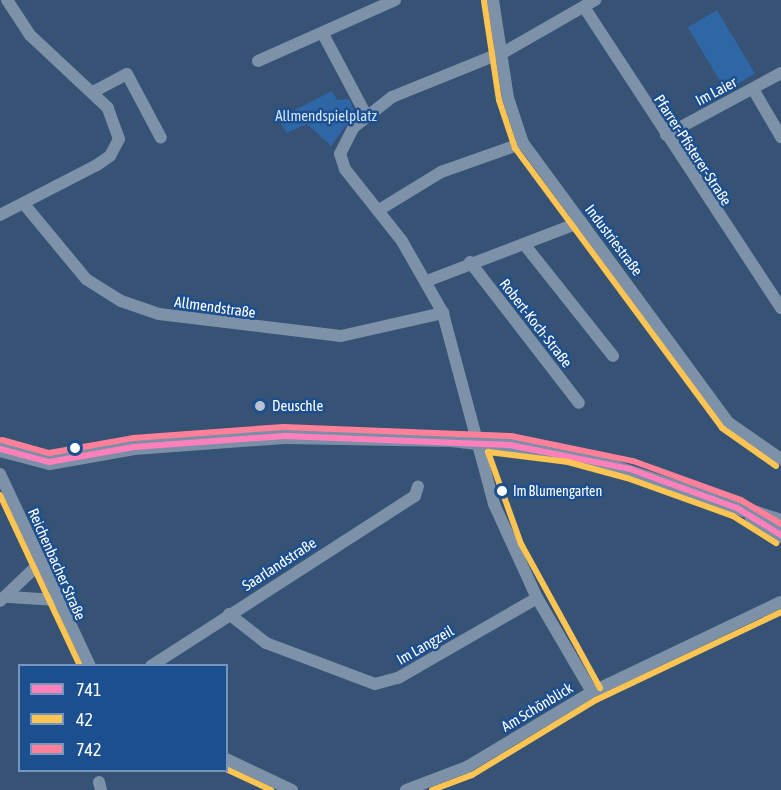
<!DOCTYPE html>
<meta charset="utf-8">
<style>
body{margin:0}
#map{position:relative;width:781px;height:790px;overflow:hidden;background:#365274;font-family:"Asap Condensed",sans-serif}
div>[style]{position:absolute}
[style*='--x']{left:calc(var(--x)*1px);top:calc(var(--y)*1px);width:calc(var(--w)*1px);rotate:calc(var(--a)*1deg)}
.green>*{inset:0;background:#2f66a5;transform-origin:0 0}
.minor>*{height:12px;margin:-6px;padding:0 6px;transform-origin:6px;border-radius:6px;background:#7d92a8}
.major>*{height:15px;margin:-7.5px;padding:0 7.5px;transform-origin:7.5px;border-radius:7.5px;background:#7d8ea7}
.bus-1>*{height:6px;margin:-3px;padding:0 3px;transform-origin:3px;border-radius:3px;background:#ff80bb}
.bus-2>*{height:6px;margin:-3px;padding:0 3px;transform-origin:3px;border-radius:3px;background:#fcc553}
.bus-3>*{height:6px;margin:-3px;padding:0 3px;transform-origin:3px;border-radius:3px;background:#ff8098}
.dots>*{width:16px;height:16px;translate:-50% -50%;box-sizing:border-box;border:3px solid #1b4f8f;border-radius:50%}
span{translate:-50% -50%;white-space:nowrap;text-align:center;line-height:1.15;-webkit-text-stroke:5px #1b4f8f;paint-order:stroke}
.bus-label{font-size:14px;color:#fff}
.left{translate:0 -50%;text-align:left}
.street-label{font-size:15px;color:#fff}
.park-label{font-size:15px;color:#cfe3fa}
.poi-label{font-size:15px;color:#fff}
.legend{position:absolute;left:18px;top:664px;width:210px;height:108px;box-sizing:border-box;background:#1b4f8f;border:2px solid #7695bc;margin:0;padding:8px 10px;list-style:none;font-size:18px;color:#fff}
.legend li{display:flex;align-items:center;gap:12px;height:30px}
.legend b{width:30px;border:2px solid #7695bc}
</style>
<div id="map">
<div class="green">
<i style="left:717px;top:10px;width:74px;height:34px;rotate:59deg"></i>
<i style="clip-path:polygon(332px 91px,337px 100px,349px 99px,355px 113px,331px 146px,307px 124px,286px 133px,279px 118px)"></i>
</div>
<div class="minor">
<i style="--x:493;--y:0;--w:99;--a:81.3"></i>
<i style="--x:508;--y:98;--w:47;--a:71.6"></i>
<i style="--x:523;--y:143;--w:348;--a:53.7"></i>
<i style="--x:729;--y:423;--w:63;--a:34.7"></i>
<i style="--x:584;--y:7;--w:360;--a:56.8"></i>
<i style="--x:323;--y:34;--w:92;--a:62"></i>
<i style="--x:258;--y:61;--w:150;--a:-24"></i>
<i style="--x:753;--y:89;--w:56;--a:59.7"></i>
<i style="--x:93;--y:92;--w:38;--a:-28"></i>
<i style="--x:127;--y:74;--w:72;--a:62"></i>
<i style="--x:666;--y:135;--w:131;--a:-28.3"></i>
<i style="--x:24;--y:204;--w:97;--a:50.4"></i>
<i style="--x:86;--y:279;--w:41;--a:32.2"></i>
<i style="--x:121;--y:301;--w:40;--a:18.9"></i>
<i style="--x:159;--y:314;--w:183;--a:6.9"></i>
<i style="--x:341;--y:336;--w:105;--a:-12.7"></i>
<i style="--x:379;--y:210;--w:73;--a:-31.5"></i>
<i style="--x:441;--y:172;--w:87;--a:-19.5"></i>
<i style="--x:0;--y:215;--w:109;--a:-27.3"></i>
<i style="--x:97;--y:165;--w:16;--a:-35"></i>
<i style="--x:110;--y:156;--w:19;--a:-62"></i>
<i style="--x:119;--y:139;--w:33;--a:-110"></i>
<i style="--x:108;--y:108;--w:107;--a:-136.9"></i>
<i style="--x:30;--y:35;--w:42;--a:-123.3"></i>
<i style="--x:524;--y:244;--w:143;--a:51.5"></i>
<i style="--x:470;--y:262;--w:178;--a:52.3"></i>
<i style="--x:427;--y:281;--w:165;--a:-21"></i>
<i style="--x:0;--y:474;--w:212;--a:64.9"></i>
<i style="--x:9;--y:597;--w:48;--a:3.6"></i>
<i style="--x:0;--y:601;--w:55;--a:-43.5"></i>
<i style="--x:229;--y:614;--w:47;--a:38.1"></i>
<i style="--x:266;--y:643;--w:116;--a:20.6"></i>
<i style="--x:375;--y:684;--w:24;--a:-15"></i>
<i style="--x:398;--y:678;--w:160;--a:-29.9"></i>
<i style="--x:151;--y:666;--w:314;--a:-32.8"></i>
<i style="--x:415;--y:496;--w:10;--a:-73"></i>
<i style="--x:592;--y:692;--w:109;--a:-120.3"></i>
<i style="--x:537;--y:598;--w:103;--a:-114.6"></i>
<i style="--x:494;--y:504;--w:198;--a:-105"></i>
<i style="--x:443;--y:313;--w:83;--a:-119.7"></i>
<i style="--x:402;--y:241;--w:92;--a:-128.4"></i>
<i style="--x:345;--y:169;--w:16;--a:-108"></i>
<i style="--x:340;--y:154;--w:30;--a:-63"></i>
<i style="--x:354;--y:127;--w:48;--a:-38.3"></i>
<i style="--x:392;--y:97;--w:123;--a:-22"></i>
<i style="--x:506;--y:51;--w:103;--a:-29.8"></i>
<i style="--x:226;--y:759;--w:73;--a:25.2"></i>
<i style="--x:99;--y:782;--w:8;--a:76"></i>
<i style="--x:406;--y:790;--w:65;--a:-20.7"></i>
<i style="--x:467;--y:767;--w:146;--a:-31"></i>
<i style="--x:592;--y:692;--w:209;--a:-25.5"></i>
</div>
<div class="major">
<i style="--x:0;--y:449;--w:51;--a:14.9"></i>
<i style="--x:49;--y:462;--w:86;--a:-10"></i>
<i style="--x:134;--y:447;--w:151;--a:-4.2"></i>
<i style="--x:285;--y:436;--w:166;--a:1"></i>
<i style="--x:451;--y:439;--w:120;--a:6.7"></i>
<i style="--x:570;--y:453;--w:222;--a:17.9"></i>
<i style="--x:752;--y:518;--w:34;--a:30"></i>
</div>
<div class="bus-1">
<i style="--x:0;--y:449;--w:51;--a:14.9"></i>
<i style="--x:49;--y:462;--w:86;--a:-10"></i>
<i style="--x:134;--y:447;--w:151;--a:-4.2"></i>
<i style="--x:285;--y:436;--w:225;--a:2.3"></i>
<i style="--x:510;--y:445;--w:122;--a:11.3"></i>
<i style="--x:630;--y:469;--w:114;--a:20"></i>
<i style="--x:737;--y:508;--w:52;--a:31.5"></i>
</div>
<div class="bus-2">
<i style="--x:484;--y:1;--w:100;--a:81.4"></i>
<i style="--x:499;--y:100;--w:51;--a:71.6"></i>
<i style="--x:515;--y:148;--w:348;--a:53.5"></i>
<i style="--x:722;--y:428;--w:66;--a:35.1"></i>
<i style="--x:0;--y:495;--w:189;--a:64.9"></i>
<i style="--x:600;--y:688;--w:164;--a:-118.7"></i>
<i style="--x:521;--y:544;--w:98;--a:-109.7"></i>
<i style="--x:488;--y:452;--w:81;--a:7.1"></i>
<i style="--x:568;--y:462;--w:61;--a:15.2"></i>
<i style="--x:627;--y:478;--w:113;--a:19.7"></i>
<i style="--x:733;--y:516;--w:51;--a:32.1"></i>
<i style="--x:226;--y:769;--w:50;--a:25"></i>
<i style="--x:432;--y:790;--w:43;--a:-20.6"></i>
<i style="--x:472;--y:775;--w:145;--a:-31.2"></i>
<i style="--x:596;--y:700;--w:205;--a:-25.4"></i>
</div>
<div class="bus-3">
<i style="--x:2;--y:440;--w:49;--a:15.5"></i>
<i style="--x:49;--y:453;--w:85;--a:-10.1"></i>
<i style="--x:133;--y:438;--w:151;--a:-4.2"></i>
<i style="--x:284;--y:427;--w:227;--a:2.3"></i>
<i style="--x:511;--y:436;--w:125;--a:11.6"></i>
<i style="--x:633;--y:461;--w:115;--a:19.9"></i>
<i style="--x:741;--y:500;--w:47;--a:31"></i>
</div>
<div class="dots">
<i style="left:260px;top:406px;background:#b9c2ce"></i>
<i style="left:75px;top:448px;background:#fff"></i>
<i style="left:502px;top:491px;background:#fff"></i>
</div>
<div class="bus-label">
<span class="left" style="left:513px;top:491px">Im Blumengarten</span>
</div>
<div class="street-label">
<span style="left:716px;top:91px;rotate:-28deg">Im Laier</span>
<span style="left:693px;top:150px;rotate:57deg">Pfarrer-Pfisterer-Straße</span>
<span style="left:614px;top:240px;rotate:53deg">Industriestraße</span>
<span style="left:215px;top:307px;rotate:8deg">Allmendstraße</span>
<span style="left:536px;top:323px;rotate:52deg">Robert-Koch-Straße</span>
<span style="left:57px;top:564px;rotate:66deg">Reichenbacher Straße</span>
<span style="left:279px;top:564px;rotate:-33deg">Saarlandstraße</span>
<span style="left:425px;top:645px;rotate:-30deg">Im Langzeil</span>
<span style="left:537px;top:707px;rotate:-31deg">Am Schönblick</span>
</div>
<div class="park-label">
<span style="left:326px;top:116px">Allmendspielplatz</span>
</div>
<div class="poi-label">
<span class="left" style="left:272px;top:406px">Deuschle</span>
</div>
<ul class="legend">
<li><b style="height:8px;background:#ff80bb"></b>741</li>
<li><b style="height:8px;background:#fcc553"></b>42</li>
<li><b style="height:8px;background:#ff8098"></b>742</li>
</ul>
</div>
